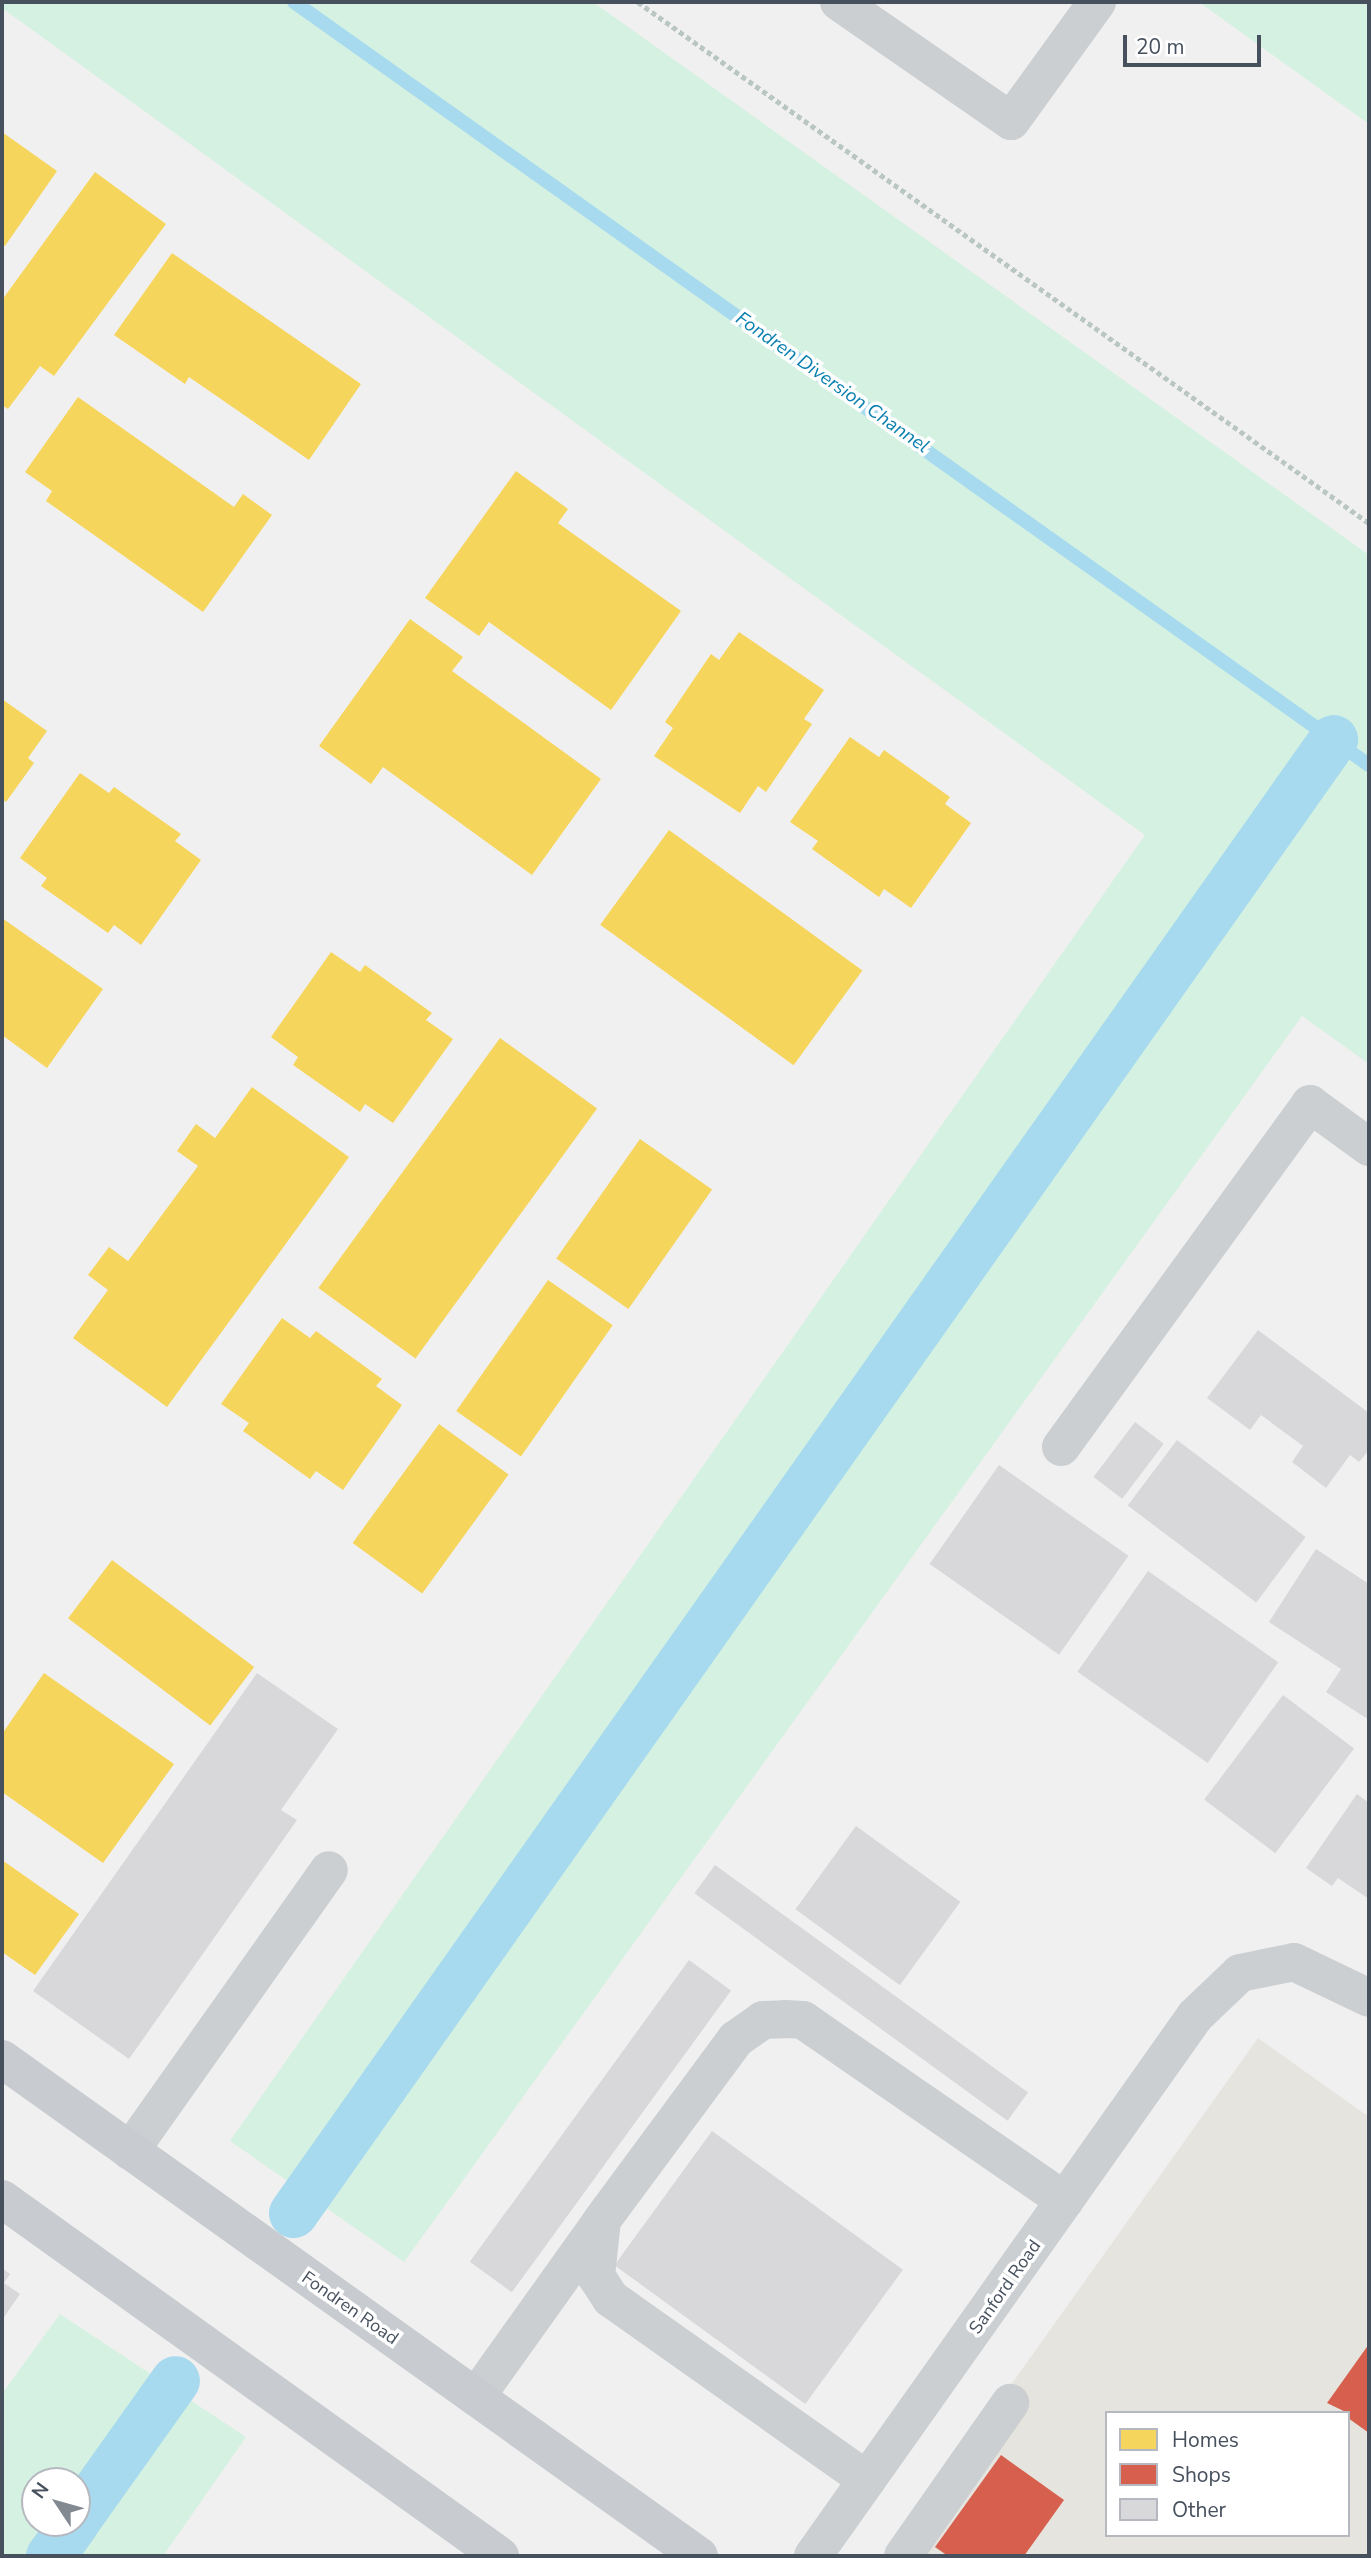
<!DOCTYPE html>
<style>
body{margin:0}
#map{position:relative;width:1371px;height:2558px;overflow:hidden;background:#f1f0f0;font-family:"Nunito Sans",sans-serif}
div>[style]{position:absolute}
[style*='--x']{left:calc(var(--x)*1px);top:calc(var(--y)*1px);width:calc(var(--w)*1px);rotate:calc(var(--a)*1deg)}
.commercial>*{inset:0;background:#e6e4de}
.green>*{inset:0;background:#d4f1e1}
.homes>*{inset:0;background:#f6d55c;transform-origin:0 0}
.shops>*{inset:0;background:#d6604d}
.stream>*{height:14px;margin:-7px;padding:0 7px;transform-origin:7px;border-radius:7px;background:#a8daef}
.canal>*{height:49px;margin:-24.5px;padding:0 24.5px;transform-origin:24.5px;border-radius:24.5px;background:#a8daef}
.building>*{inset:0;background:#d8d8da;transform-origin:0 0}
.path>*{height:4.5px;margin-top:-2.25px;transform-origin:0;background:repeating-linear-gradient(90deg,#b9c6c3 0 5px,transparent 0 8.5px)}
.minor>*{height:38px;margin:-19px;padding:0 19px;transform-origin:19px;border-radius:19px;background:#cccfd1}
.major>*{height:38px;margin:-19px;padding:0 19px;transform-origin:19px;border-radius:19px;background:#c8cbcf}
span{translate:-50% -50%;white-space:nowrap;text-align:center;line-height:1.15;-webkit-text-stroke:7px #fff;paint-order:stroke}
.street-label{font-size:18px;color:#47515e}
.water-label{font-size:19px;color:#087faf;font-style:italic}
.frame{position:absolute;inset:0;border:4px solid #47515e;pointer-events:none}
.legend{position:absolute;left:1105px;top:2411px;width:245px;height:126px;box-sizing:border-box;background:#fff;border:2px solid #b5b9bf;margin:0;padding:9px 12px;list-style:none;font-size:21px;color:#47515e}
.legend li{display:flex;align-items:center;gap:14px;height:35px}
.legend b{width:35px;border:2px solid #b5b9bf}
.north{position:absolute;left:21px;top:2467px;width:70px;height:70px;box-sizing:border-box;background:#fff;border:2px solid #b5b9bf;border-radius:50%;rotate:306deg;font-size:19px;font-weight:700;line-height:28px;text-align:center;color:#47515e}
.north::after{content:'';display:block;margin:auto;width:24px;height:32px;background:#828991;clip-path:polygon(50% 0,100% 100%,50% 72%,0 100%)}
.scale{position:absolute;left:1123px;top:35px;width:138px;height:32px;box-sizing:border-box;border:4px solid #47515e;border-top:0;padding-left:9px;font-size:21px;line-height:24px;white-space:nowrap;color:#47515e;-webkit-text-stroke:5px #fff;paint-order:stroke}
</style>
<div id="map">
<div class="commercial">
<i style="clip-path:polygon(evenodd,1258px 2038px,1369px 2117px,1369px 2556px,889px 2556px,1258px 2038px,1107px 2413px,1348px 2413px,1348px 2535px,1107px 2535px,1107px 2413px)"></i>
</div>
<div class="green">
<i style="clip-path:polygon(2px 2px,593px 2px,1369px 555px,1369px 1064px,1302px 1016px,404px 2262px,230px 2141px,1145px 835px,2px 8px)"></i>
<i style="clip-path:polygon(1199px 2px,1369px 2px,1369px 124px)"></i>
<i style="clip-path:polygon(evenodd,60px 2314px,246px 2437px,163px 2556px,2px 2556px,2px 2394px,60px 2314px,35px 2481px,77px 2481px,77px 2523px,35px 2523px,35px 2481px)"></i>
</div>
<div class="homes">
<i style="clip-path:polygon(2px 132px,57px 171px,5px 246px,2px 244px)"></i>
<i style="clip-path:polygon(95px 172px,166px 224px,54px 376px,40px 366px,8px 409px,2px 405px,2px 300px)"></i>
<i style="clip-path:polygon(172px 253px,361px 384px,309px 460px,189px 377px,185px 384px,114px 335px)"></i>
<i style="clip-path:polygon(78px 397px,234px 507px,243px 494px,272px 515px,203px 612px,46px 501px,52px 491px,25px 472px)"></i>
<i style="clip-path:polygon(516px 471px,568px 509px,558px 523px,681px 611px,611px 710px,489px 622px,479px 636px,425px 598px)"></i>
<i style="clip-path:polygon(410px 619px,463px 657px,452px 671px,601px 779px,532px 875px,383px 767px,371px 784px,319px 746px)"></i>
<i style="clip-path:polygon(739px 632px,824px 690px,804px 719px,812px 724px,766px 792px,758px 786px,740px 813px,654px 756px,673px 728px,665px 722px,711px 654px,719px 660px)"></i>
<i style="clip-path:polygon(2px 699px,47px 731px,28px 758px,34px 763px,6px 802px,2px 799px)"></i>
<i style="clip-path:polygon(850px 737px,879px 757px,884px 750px,950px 797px,945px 804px,971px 823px,911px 908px,884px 889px,879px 897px,812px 849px,818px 841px,790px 822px)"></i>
<i style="clip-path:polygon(80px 773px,109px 793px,114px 787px,181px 834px,175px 841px,201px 860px,141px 945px,114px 925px,108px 933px,41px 886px,47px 878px,20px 858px)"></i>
<i style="left:669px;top:830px;width:239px;height:117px;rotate:36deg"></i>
<i style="clip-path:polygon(2px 918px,103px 989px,47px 1068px,2px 1035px)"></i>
<i style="clip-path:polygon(331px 952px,360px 972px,365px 965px,432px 1013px,426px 1020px,453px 1039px,393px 1123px,365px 1104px,360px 1112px,293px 1065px,298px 1057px,271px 1037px)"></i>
<i style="left:500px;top:1038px;width:120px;height:309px;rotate:36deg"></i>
<i style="clip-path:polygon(252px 1087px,349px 1157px,167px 1407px,73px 1338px,108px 1290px,88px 1275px,109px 1247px,128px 1261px,198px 1166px,177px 1151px,196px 1124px,215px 1138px)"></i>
<i style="left:640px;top:1139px;width:88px;height:146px;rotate:35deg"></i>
<i style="left:548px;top:1280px;width:79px;height:160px;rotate:35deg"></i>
<i style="clip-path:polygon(282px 1318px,310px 1338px,316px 1331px,382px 1379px,376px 1386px,402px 1405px,343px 1490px,316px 1471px,310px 1479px,243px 1431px,249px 1423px,221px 1404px)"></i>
<i style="left:439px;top:1424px;width:86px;height:147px;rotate:36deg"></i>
<i style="left:112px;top:1560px;width:178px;height:73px;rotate:37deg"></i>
<i style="clip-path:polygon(44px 1673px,174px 1764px,103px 1863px,2px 1792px,2px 1734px)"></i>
<i style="clip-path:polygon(2px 1860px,79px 1914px,35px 1975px,2px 1952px)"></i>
</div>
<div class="shops">
<i style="clip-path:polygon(1369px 2344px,1369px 2433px,1348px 2418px,1348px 2413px,1327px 2403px)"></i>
<i style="clip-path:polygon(1001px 2455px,1064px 2500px,1024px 2556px,948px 2556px,935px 2547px)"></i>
</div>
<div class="stream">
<i style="--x:294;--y:2;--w:1318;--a:35.37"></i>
</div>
<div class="canal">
<i style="--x:293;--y:2213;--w:1804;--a:-54.79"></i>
<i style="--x:77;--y:2518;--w:169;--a:-54.6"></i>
<i style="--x:50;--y:2556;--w:41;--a:-54"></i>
</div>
<div class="building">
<i style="clip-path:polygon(1258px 1330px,1369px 1413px,1369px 1450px,1359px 1462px,1350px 1455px,1326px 1488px,1292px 1462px,1303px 1446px,1261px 1415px,1250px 1430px,1207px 1398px)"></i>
<i style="left:1135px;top:1422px;width:36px;height:69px;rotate:37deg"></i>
<i style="left:1177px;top:1440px;width:161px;height:82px;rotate:37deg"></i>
<i style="left:999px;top:1465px;width:158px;height:121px;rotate:35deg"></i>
<i style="clip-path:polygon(1316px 1549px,1369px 1584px,1369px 1720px,1326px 1692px,1341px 1669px,1269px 1622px)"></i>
<i style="left:1148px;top:1571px;width:159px;height:123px;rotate:35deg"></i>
<i style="clip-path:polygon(257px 1673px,338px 1729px,281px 1810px,297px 1820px,129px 2059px,33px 1991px)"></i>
<i style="left:1283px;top:1695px;width:89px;height:131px;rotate:37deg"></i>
<i style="clip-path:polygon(1357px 1794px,1369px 1803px,1369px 1899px,1338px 1878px,1332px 1886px,1306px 1868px)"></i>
<i style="left:856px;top:1826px;width:129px;height:103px;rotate:36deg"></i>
<i style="left:715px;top:1865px;width:387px;height:35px;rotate:36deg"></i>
<i style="left:689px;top:1960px;width:52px;height:373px;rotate:36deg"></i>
<i style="left:712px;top:2131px;width:236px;height:166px;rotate:36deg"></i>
<i style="clip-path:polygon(2px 2268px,10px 2274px,4px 2283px,20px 2294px,2px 2320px)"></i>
</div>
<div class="path">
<i style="--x:638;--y:2;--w:898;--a:35.48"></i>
</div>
<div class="minor">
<i style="--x:839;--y:2;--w:209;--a:34.7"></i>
<i style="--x:1011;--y:121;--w:147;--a:-54.1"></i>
<i style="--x:1061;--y:1447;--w:424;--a:-54"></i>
<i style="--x:1310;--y:1104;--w:73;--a:36.1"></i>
<i style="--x:130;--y:2151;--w:344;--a:-54.7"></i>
<i style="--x:476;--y:2397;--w:215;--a:-54.5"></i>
<i style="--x:867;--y:2480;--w:314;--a:-144.7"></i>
<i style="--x:611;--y:2299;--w:27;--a:-123"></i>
<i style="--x:596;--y:2276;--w:56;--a:-83.9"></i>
<i style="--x:602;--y:2220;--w:225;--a:-53.5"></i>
<i style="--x:736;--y:2039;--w:33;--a:-35"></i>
<i style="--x:763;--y:2020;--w:23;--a:-2"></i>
<i style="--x:786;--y:2019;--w:17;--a:3"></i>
<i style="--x:803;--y:2020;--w:318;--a:34.6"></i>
<i style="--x:813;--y:2556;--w:661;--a:-54.72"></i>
<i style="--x:1195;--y:2016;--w:62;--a:-43.7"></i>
<i style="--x:1240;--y:1973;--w:55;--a:-11.5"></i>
<i style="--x:1294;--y:1962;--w:83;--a:25.6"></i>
<i style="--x:903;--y:2556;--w:187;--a:-55"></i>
</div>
<div class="major">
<i style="--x:2;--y:2059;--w:856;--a:35.49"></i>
<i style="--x:2;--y:2199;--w:613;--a:35.64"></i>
</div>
<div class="street-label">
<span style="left:1005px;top:2287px;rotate:-55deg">Sanford Road</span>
<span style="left:350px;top:2308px;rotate:35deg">Fondren Road</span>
</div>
<div class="water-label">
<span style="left:832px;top:383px;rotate:35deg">Fondren Diversion Channel</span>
</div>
<div class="frame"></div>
<ul class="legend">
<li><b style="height:19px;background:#f6d55c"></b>Homes</li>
<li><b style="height:19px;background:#d6604d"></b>Shops</li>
<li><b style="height:19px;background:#d8d8da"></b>Other</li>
</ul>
<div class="north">N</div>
<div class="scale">20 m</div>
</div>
